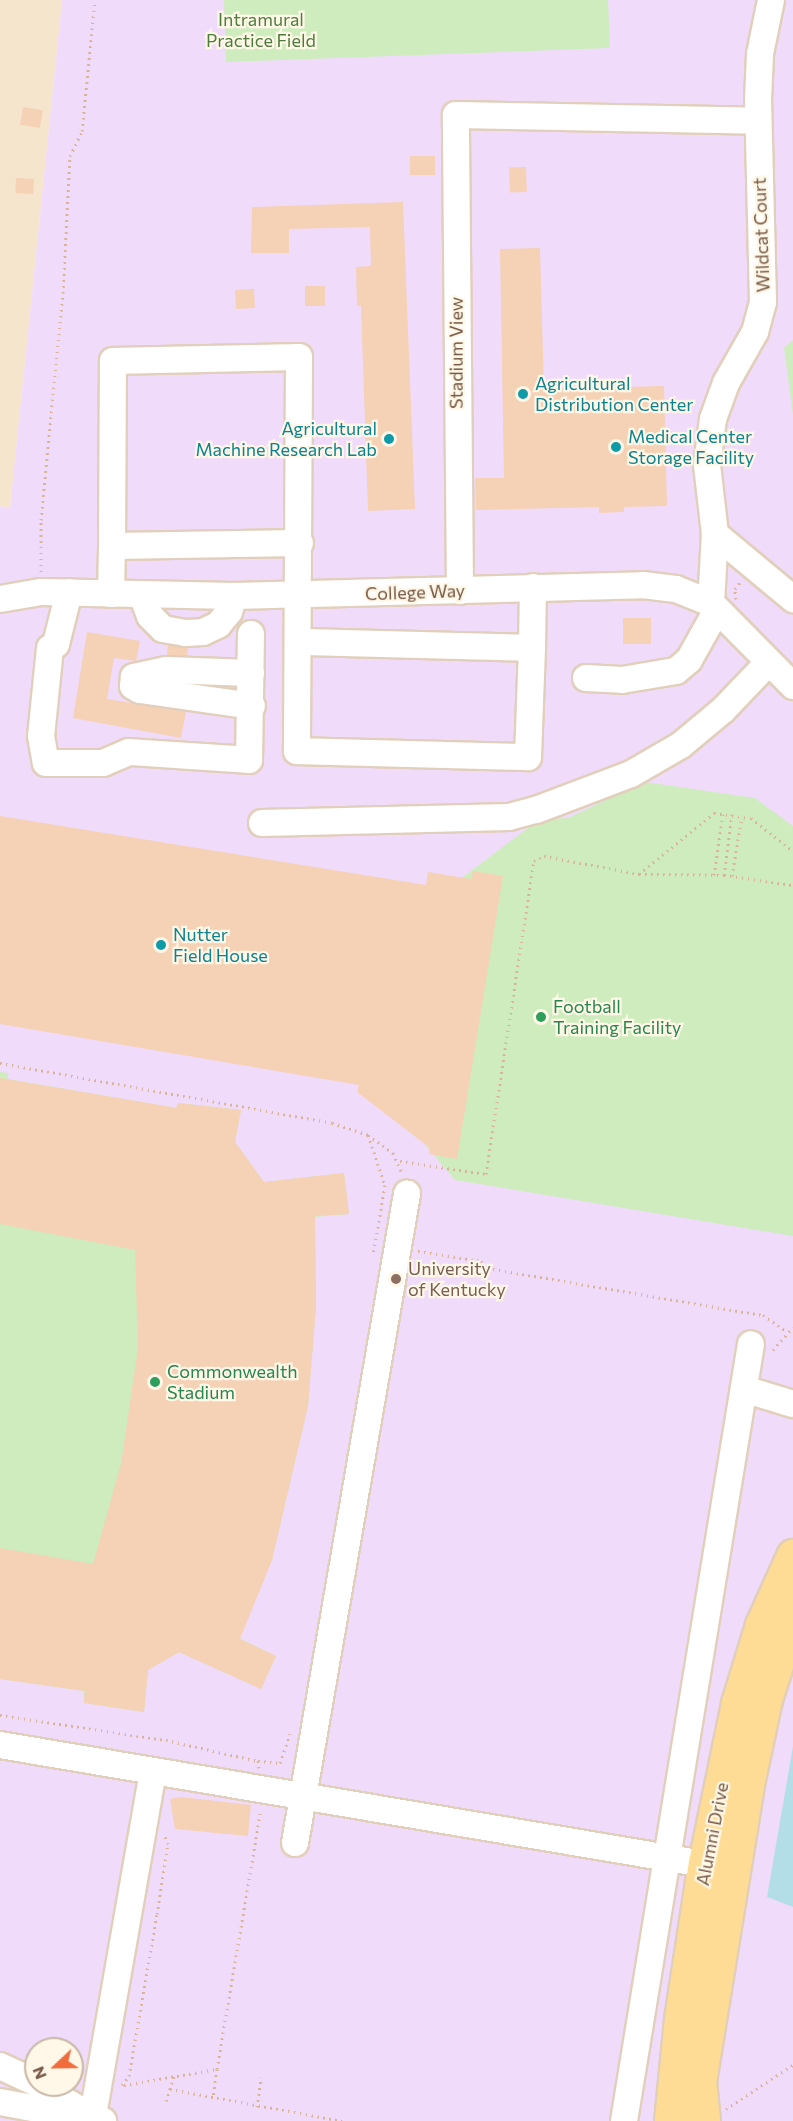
<!DOCTYPE html>
<style>
body{margin:0}
#map{position:relative;width:793px;height:2121px;overflow:hidden;background:#fef3df;font-family:Commissioner,sans-serif}
div>[style]{position:absolute}
[style*='--x']{left:calc(var(--x)*1px);top:calc(var(--y)*1px);width:calc(var(--w)*1px);rotate:calc(var(--a)*1deg)}
.residential>*{inset:0;background:#f6e5cd}
.education>*{inset:0;background:#f0dcfa}
.green>*{inset:0;background:#ceecbd}
.water>*{inset:0;background:#b3dee8}
.building>*{inset:0;background:#f5d1b5;transform-origin:0 0}
.path>*{height:3px;margin-top:-1.5px;transform-origin:0;background:repeating-linear-gradient(90deg,#d9b499 0 1.5px,transparent 0 6px)}
.roads{filter:drop-shadow(2px 0 #e2cfbb) drop-shadow(-2px 0 #e2cfbb) drop-shadow(0 2px #e2cfbb) drop-shadow(0 -2px #e2cfbb)}
.minor>*{height:26px;margin:-13px;padding:0 13px;transform-origin:13px;border-radius:13px;background:#fff}
.major>*{height:33px;margin:-16.5px;padding:0 16.5px;transform-origin:16.5px;border-radius:16.5px;background:#ffdc95}
.dots>*{width:16px;height:16px;translate:-50% -50%;box-sizing:border-box;border:3px solid #fff7e7;border-radius:50%}
span{translate:-50% -50%;white-space:nowrap;text-align:center;line-height:1.15;-webkit-text-stroke:4.5px #fff7e7;paint-order:stroke}
.park-label{font-size:18px;color:#4d7d3d}
.street-label{font-size:18px;color:#765845}
.culture-label{font-size:18px;color:#0d838f}
.left{translate:0 -50%;text-align:left}
.right{translate:-100% -50%;text-align:right}
.leisure-label{font-size:18px;color:#27864d}
.education-label{font-size:18px;color:#785e54}
.north{position:absolute;left:24px;top:2037px;width:60px;height:60px;box-sizing:border-box;background:#fff7e7;border:2px solid #c8b7a6;border-radius:50%;rotate:248deg;font-size:16px;font-weight:700;line-height:24px;text-align:center;color:#765845}
.north::after{content:'';display:block;margin:auto;width:21px;height:27px;background:#f16b3b;clip-path:polygon(50% 0,100% 100%,50% 72%,0 100%)}
</style>
<div id="map">
<div class="residential">
<i style="clip-path:polygon(0 0,62px 0,10px 508px,0 506px)"></i>
</div>
<div class="education">
<i style="clip-path:polygon(evenodd,62px 0,793px 0,793px 2121px,0 2121px,0 506px,10px 508px,62px 0,36px 2049px,72px 2049px,72px 2085px,36px 2085px,36px 2049px)"></i>
</div>
<div class="green">
<i style="clip-path:polygon(224px 0,608px 0,610px 48px,226px 62px)"></i>
<i style="clip-path:polygon(793px 340px,793px 415px,784px 348px)"></i>
<i style="clip-path:polygon(645px 782px,755px 798px,793px 826px,793px 1236px,455px 1180px,377px 1088px,447px 889px,536px 822px,570px 817px)"></i>
<i style="clip-path:polygon(0 1072px,8px 1073px,8px 1079px,176px 1108px,178px 1103px,241px 1110px,235px 1142px,264px 1182px,344px 1173px,349px 1214px,315px 1217px,316px 1307px,308px 1406px,272px 1560px,214px 1626px,276px 1656px,261px 1689px,179px 1652px,148px 1670px,144px 1712px,84px 1703px,84px 1691px,0 1679px)"></i>
</div>
<div class="water">
<i style="clip-path:polygon(793px 1746px,793px 1907px,767px 1897px)"></i>
</div>
<div class="building">
<i style="left:23px;top:107px;width:20px;height:18px;rotate:9deg"></i>
<i style="left:410px;top:156px;width:25px;height:19px"></i>
<i style="left:526px;top:167px;width:25px;height:17px;rotate:88deg"></i>
<i style="left:16px;top:178px;width:18px;height:15px;rotate:3deg"></i>
<i style="clip-path:polygon(403px 202px,415px 509px,368px 511px,361px 305px,357px 306px,356px 267px,371px 266px,370px 227px,289px 229px,289px 253px,251px 253px,252px 207px)"></i>
<i style="clip-path:polygon(540px 248px,544px 389px,664px 386px,667px 506px,624px 507px,624px 512px,599px 513px,599px 507px,476px 510px,475px 478px,504px 478px,500px 249px)"></i>
<i style="left:325px;top:286px;width:20px;height:20px;rotate:90deg"></i>
<i style="left:254px;top:289px;width:19px;height:19px;rotate:87deg"></i>
<i style="left:623px;top:618px;width:28px;height:26px"></i>
<i style="clip-path:polygon(87px 632px,140px 641px,136px 661px,114px 658px,107px 699px,186px 712px,181px 738px,73px 718px)"></i>
<i style="clip-path:polygon(168px 645px,188px 648px,187px 656px,167px 655px)"></i>
<i style="clip-path:polygon(0 816px,426px 885px,428px 872px,471px 879px,473px 871px,503px 876px,457px 1159px,429px 1154px,430px 1148px,357px 1092px,359px 1085px,0 1024px)"></i>
<i style="clip-path:polygon(0 1078px,177px 1108px,178px 1103px,241px 1110px,235px 1142px,264px 1182px,344px 1173px,349px 1214px,315px 1216px,316px 1307px,308px 1406px,272px 1560px,240px 1639px,276px 1656px,261px 1689px,179px 1652px,148px 1670px,144px 1712px,84px 1703px,85px 1691px,0 1679px,0 1548px,93px 1564px,121px 1464px,138px 1348px,135px 1250px,0 1224px)"></i>
<i style="clip-path:polygon(181px 1797px,251px 1805px,248px 1836px,175px 1829px,170px 1799px)"></i>
</div>
<div class="path">
<i style="--x:41;--y:572;--w:52;--a:-90"></i>
<i style="--x:41;--y:520;--w:228;--a:-84.5"></i>
<i style="--x:63;--y:293;--w:137;--a:-87.1"></i>
<i style="--x:70;--y:156;--w:28;--a:-64"></i>
<i style="--x:82;--y:131;--w:132;--a:-84.3"></i>
<i style="--x:736;--y:599;--w:10;--a:-96"></i>
<i style="--x:735;--y:589;--w:10;--a:-53"></i>
<i style="--x:639;--y:874;--w:97;--a:-39.1"></i>
<i style="--x:714;--y:813;--w:37;--a:8"></i>
<i style="--x:751;--y:818;--w:53;--a:38.2"></i>
<i style="--x:714;--y:875;--w:62;--a:-81.6"></i>
<i style="--x:724;--y:875;--w:61;--a:-82.4"></i>
<i style="--x:732;--y:876;--w:60;--a:-80.4"></i>
<i style="--x:0;--y:1063;--w:337;--a:10.2"></i>
<i style="--x:332;--y:1123;--w:38;--a:18"></i>
<i style="--x:368;--y:1135;--w:31;--a:36"></i>
<i style="--x:393;--y:1153;--w:24;--a:66"></i>
<i style="--x:368;--y:1135;--w:53;--a:71.2"></i>
<i style="--x:385;--y:1185;--w:71;--a:99.7"></i>
<i style="--x:400;--y:1161;--w:87;--a:8.6"></i>
<i style="--x:486;--y:1174;--w:317;--a:-81.3"></i>
<i style="--x:534;--y:861;--w:11;--a:-27"></i>
<i style="--x:544;--y:856;--w:97;--a:10.7"></i>
<i style="--x:639;--y:874;--w:85;--a:0.7"></i>
<i style="--x:724;--y:875;--w:70;--a:8.2"></i>
<i style="--x:418;--y:1251;--w:64;--a:9"></i>
<i style="--x:481;--y:1261;--w:9;--a:49"></i>
<i style="--x:487;--y:1268;--w:280;--a:9.7"></i>
<i style="--x:763;--y:1315;--w:28;--a:35"></i>
<i style="--x:773;--y:1350;--w:30;--a:-49"></i>
<i style="--x:0;--y:1715;--w:168;--a:8.6"></i>
<i style="--x:166;--y:1740;--w:94;--a:12.9"></i>
<i style="--x:259;--y:1768;--w:7;--a:-98"></i>
<i style="--x:258;--y:1761;--w:22;--a:5"></i>
<i style="--x:280;--y:1763;--w:31;--a:-71"></i>
<i style="--x:217;--y:2069;--w:263;--a:-80.4"></i>
<i style="--x:122;--y:2085;--w:11;--a:-52"></i>
<i style="--x:129;--y:2076;--w:164;--a:-80.2"></i>
<i style="--x:157;--y:1914;--w:71;--a:-81.1"></i>
<i style="--x:168;--y:1844;--w:10;--a:-114"></i>
<i style="--x:124;--y:2085;--w:94;--a:-9.8"></i>
<i style="--x:217;--y:2069;--w:29;--a:98"></i>
<i style="--x:170;--y:2089;--w:175;--a:10.5"></i>
<i style="--x:166;--y:2101;--w:26;--a:-72"></i>
<i style="--x:257;--y:2107;--w:30;--a:-82"></i>
<i style="--x:726;--y:2109;--w:80;--a:-33.3"></i>
</div>
<div class="roads">
<div class="minor">
<i style="--x:715;--y:534;--w:102;--a:39.8"></i>
<i style="--x:112;--y:546;--w:185;--a:-89.7"></i>
<i style="--x:113;--y:361;--w:186;--a:-1.2"></i>
<i style="--x:299;--y:357;--w:394;--a:90.3"></i>
<i style="--x:297;--y:751;--w:231;--a:1.5"></i>
<i style="--x:528;--y:757;--w:109;--a:-87.9"></i>
<i style="--x:532;--y:648;--w:234;--a:-178.5"></i>
<i style="--x:460;--y:591;--w:476;--a:-90.5"></i>
<i style="--x:456;--y:115;--w:302;--a:1.1"></i>
<i style="--x:69;--y:592;--w:54;--a:104"></i>
<i style="--x:56;--y:644;--w:7;--a:146"></i>
<i style="--x:50;--y:648;--w:88;--a:95.8"></i>
<i style="--x:41;--y:736;--w:27;--a:80"></i>
<i style="--x:46;--y:763;--w:57;--a:0"></i>
<i style="--x:103;--y:763;--w:28;--a:-23"></i>
<i style="--x:129;--y:752;--w:120;--a:3.8"></i>
<i style="--x:249;--y:760;--w:126;--a:-89.1"></i>
<i style="--x:111;--y:594;--w:48;--a:-88.8"></i>
<i style="--x:112;--y:546;--w:188;--a:-0.9"></i>
<i style="--x:142;--y:595;--w:22;--a:69"></i>
<i style="--x:150;--y:616;--w:18;--a:45"></i>
<i style="--x:163;--y:629;--w:23;--a:10"></i>
<i style="--x:186;--y:633;--w:17;--a:-3"></i>
<i style="--x:203;--y:632;--w:17;--a:-25"></i>
<i style="--x:218;--y:625;--w:17;--a:-50"></i>
<i style="--x:229;--y:612;--w:17;--a:-73"></i>
<i style="--x:0;--y:599;--w:42;--a:-9.7"></i>
<i style="--x:41;--y:592;--w:193;--a:1.2"></i>
<i style="--x:234;--y:596;--w:409;--a:-1.5"></i>
<i style="--x:643;--y:585;--w:33;--a:7"></i>
<i style="--x:676;--y:589;--w:38;--a:22"></i>
<i style="--x:711;--y:603;--w:117;--a:45.3"></i>
<i style="--x:711;--y:603;--w:69;--a:-86.7"></i>
<i style="--x:715;--y:534;--w:69;--a:-96.6"></i>
<i style="--x:707;--y:465;--w:46;--a:-82.6"></i>
<i style="--x:713;--y:419;--w:38;--a:-70"></i>
<i style="--x:726;--y:383;--w:59;--a:-60.4"></i>
<i style="--x:755;--y:332;--w:31;--a:-75"></i>
<i style="--x:763;--y:302;--w:201;--a:-91.4"></i>
<i style="--x:758;--y:101;--w:47;--a:-87.6"></i>
<i style="--x:760;--y:54;--w:55;--a:-78.5"></i>
<i style="--x:532;--y:648;--w:61;--a:-89.1"></i>
<i style="--x:251;--y:673;--w:85;--a:-178"></i>
<i style="--x:166;--y:670;--w:33;--a:168"></i>
<i style="--x:134;--y:677;--w:9;--a:96"></i>
<i style="--x:133;--y:686;--w:8;--a:30"></i>
<i style="--x:140;--y:690;--w:113;--a:8.1"></i>
<i style="--x:586;--y:678;--w:36;--a:3"></i>
<i style="--x:622;--y:680;--w:55;--a:-9.5"></i>
<i style="--x:676;--y:671;--w:17;--a:-40"></i>
<i style="--x:689;--y:660;--w:57;--a:-60.8"></i>
<i style="--x:262;--y:823;--w:247;--a:-1.4"></i>
<i style="--x:509;--y:817;--w:28;--a:-15"></i>
<i style="--x:536;--y:810;--w:102;--a:-20.8"></i>
<i style="--x:631;--y:774;--w:58;--a:-30.1"></i>
<i style="--x:681;--y:745;--w:55;--a:-39.8"></i>
<i style="--x:723;--y:710;--w:66;--a:-46.2"></i>
<i style="--x:744;--y:1389;--w:51;--a:17"></i>
<i style="--x:0;--y:1745;--w:731;--a:9.6"></i>
<i style="--x:295;--y:1843;--w:659;--a:-80.21"></i>
<i style="--x:0;--y:2066;--w:40;--a:25"></i>
<i style="--x:39;--y:2085;--w:50;--a:31.2"></i>
<i style="--x:0;--y:2102;--w:105;--a:10.5"></i>
<i style="--x:92;--y:2121;--w:355;--a:-80.1"></i>
<i style="--x:624;--y:2121;--w:787;--a:-80.72"></i>
</div>
<div class="major">
<i style="--x:671;--y:2121;--w:102;--a:-84.4"></i>
<i style="--x:681;--y:2019;--w:158;--a:-81.3"></i>
<i style="--x:705;--y:1863;--w:163;--a:-78.3"></i>
<i style="--x:738;--y:1703;--w:82;--a:-72.9"></i>
<i style="--x:762;--y:1625;--w:76;--a:-65.8"></i>
<i style="--x:703;--y:2121;--w:40;--a:-95.7"></i>
<i style="--x:699;--y:2081;--w:306;--a:-80.8"></i>
<i style="--x:748;--y:1779;--w:82;--a:-78"></i>
<i style="--x:765;--y:1699;--w:91;--a:-72.2"></i>
</div>
</div>
<div class="dots">
<i style="left:523px;top:394px;background:#0f9aa8"></i>
<i style="left:389px;top:439px;background:#0f9aa8"></i>
<i style="left:616px;top:447px;background:#0f9aa8"></i>
<i style="left:161px;top:945px;background:#0f9aa8"></i>
<i style="left:541px;top:1017px;background:#2e9e5b"></i>
<i style="left:396px;top:1279px;background:#8d6e63"></i>
<i style="left:155px;top:1382px;background:#2e9e5b"></i>
</div>
<div class="park-label">
<span style="left:261px;top:30px">Intramural<br>Practice Field</span>
</div>
<div class="street-label">
<span style="left:761px;top:235px;rotate:-92deg">Wildcat Court</span>
<span style="left:456px;top:353px;rotate:-90deg">Stadium View</span>
<span style="left:415px;top:592px;rotate:-2deg">College Way</span>
<span style="left:712px;top:1834px;rotate:-79deg">Alumni Drive</span>
</div>
<div class="culture-label">
<span class="left" style="left:535px;top:394px">Agricultural<br>Distribution Center</span>
<span class="right" style="left:377px;top:439px">Agricultural<br>Machine Research Lab</span>
<span class="left" style="left:628px;top:447px">Medical Center<br>Storage Facility</span>
<span class="left" style="left:173px;top:945px">Nutter<br>Field House</span>
</div>
<div class="leisure-label">
<span class="left" style="left:553px;top:1017px">Football<br>Training Facility</span>
<span class="left" style="left:167px;top:1382px">Commonwealth<br>Stadium</span>
</div>
<div class="education-label">
<span class="left" style="left:408px;top:1279px">University<br>of Kentucky</span>
</div>
<div class="north">N</div>
</div>
